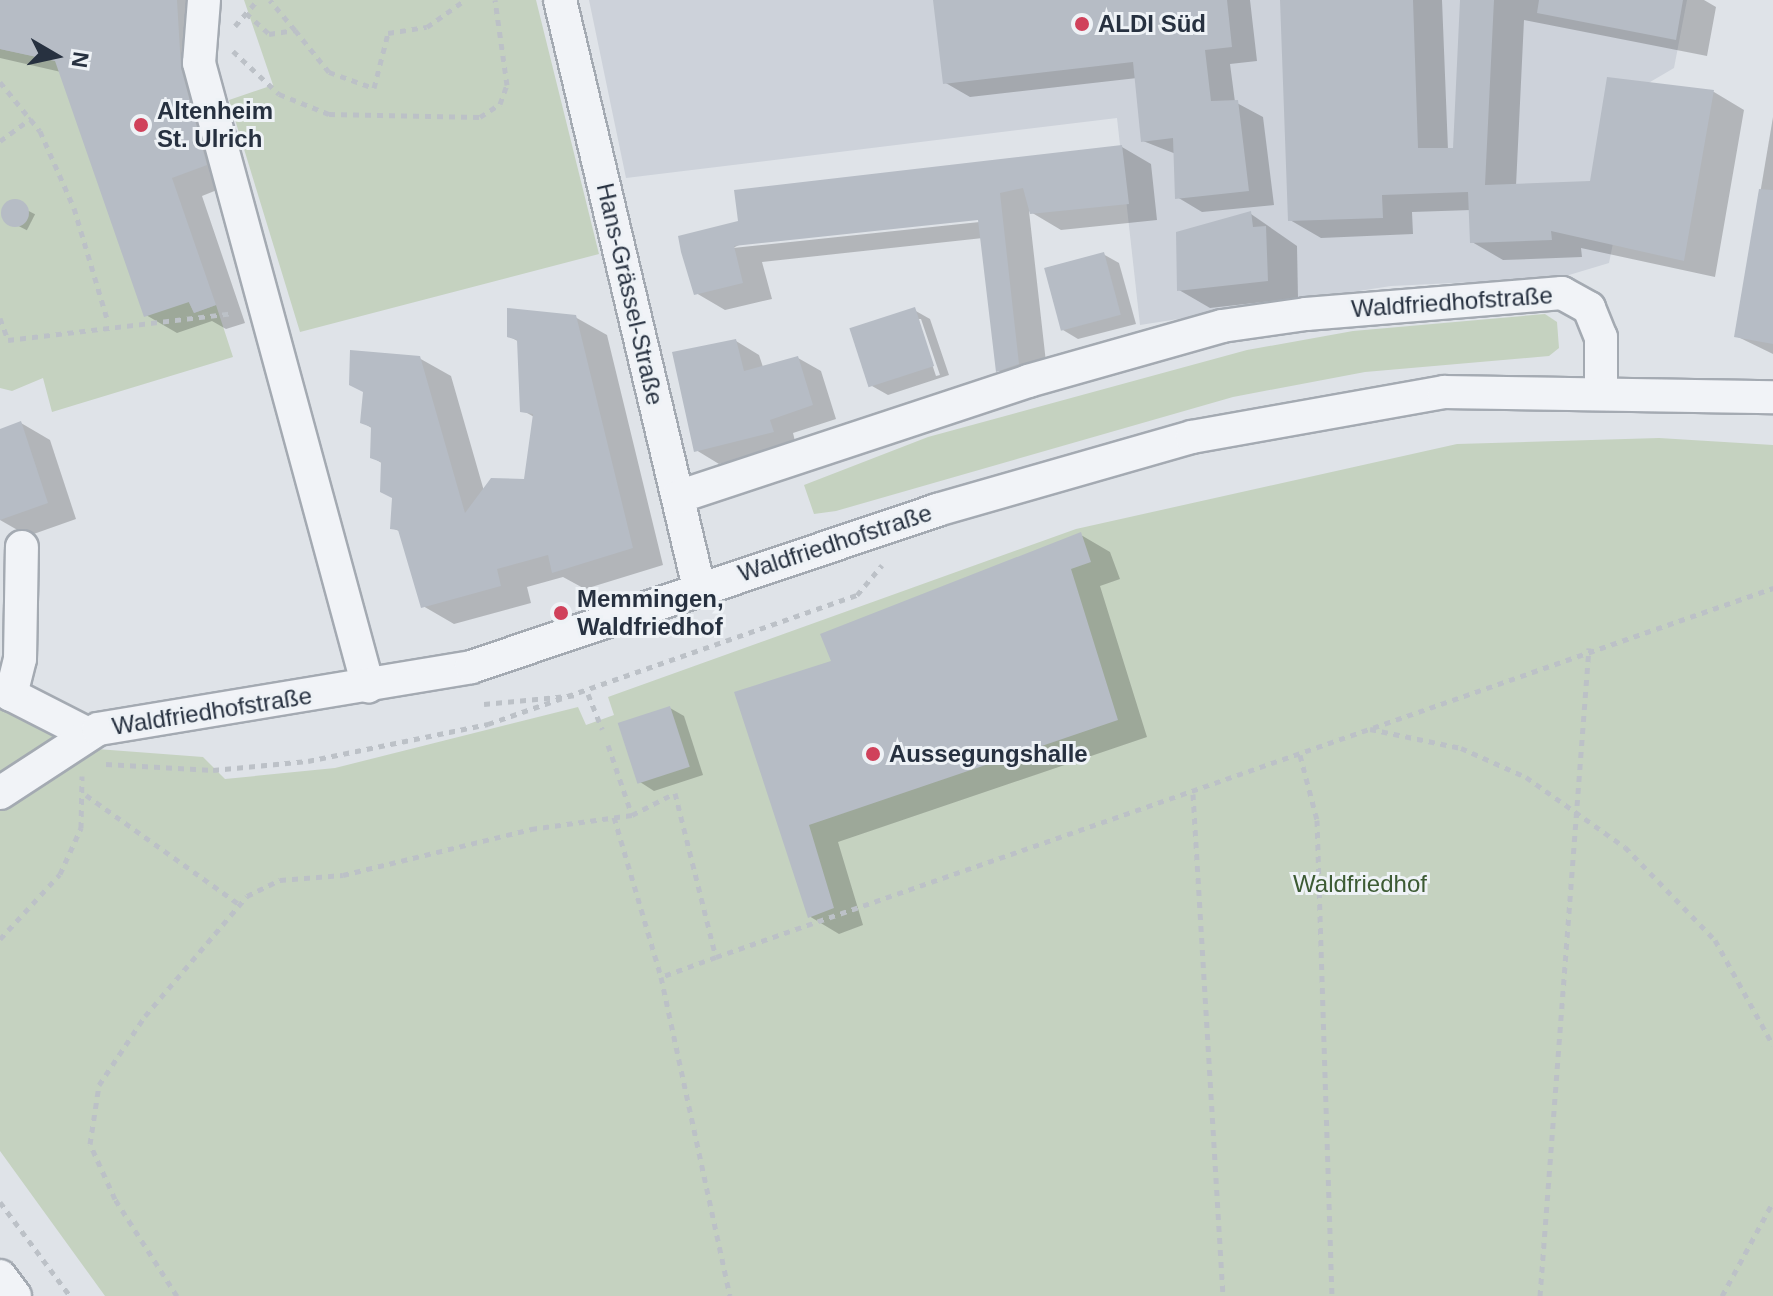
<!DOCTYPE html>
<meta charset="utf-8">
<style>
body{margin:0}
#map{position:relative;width:1773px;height:1296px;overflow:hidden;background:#dfe3e8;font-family:Arial,sans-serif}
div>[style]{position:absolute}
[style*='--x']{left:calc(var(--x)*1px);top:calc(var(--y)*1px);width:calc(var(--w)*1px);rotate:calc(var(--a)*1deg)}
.built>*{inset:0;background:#cdd2da}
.green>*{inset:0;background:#c5d2c0}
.shadow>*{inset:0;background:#0003;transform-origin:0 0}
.building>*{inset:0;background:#b6bcc5;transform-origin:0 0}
.round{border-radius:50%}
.path>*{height:5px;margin-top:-2.5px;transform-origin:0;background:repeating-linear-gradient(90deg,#bcc1c7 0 6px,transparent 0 12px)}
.roads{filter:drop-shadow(2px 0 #a4aab2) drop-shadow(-2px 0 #a4aab2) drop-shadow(0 2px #a4aab2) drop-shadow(0 -2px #a4aab2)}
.minor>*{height:32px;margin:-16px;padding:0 16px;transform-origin:16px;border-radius:16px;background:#f1f3f7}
.dots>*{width:22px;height:22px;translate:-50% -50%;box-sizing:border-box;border:4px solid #eef2f6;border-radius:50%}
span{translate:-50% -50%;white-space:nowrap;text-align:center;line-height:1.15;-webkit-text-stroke:6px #eef2f6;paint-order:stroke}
.poi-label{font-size:24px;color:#273140;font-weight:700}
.left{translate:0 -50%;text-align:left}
.street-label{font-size:24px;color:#273140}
.park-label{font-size:24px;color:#3d5b34}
.north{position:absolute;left:16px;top:16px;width:80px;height:80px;-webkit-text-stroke:6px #eef2f6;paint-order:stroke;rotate:99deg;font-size:22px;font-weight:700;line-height:32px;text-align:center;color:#273140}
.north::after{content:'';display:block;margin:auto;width:28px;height:36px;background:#273140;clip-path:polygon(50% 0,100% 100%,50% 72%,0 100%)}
</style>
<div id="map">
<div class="built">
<i style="clip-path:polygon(589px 0,1687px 0,1674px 68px,1645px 85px,1609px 263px,1559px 278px,1391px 286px,1140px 325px,1117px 118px,626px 178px)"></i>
</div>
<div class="green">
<i style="clip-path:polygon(244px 0,536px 0,599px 254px,300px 332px,229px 100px,273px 85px)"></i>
<i style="clip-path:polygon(0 49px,75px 65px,194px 313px,216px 305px,233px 357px,52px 412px,43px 378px,12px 391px,0 388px)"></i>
<i style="clip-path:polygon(1545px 314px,1557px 322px,1559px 348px,1549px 356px,1365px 372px,1233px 397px,836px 511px,814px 514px,804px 485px,928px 437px,1247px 350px,1353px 331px)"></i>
<i style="clip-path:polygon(1659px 438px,1773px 445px,1773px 1296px,105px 1296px,0 1151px,0 811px,97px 749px,203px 757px,225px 779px,335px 768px,578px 707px,586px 725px,614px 715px,608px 697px,1076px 529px,1457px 444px)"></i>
<i style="clip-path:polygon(0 702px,53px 727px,54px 738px,0 775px)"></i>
</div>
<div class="shadow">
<i style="clip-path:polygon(0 0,201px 0,237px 182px,202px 196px,245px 323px,226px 329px,212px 321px,177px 333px,146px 315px,61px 72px,0 58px)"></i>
<i style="clip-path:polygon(935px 0,1250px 0,1257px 61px,1230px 64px,1235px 102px,1263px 117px,1274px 205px,1202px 212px,1177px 197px,1176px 154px,1143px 141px,1137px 78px,970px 97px,944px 82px)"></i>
<i style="clip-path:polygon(1282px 0,1442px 0,1448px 150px,1455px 150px,1462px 0,1704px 0,1716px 7px,1707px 56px,1524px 20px,1516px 186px,1591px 183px,1609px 80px,1714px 92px,1744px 110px,1715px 277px,1581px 248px,1582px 257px,1503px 260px,1472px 242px,1471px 210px,1412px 212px,1413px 234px,1321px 238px,1290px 220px)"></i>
<i style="clip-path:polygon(1773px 117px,1773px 354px,1736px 336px)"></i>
<i style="clip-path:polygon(evenodd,1122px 147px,1151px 164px,1157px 220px,1061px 230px,1029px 211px,1048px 380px,1027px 387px,998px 370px,983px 238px,762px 262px,772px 299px,725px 310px,696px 293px,680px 237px,1122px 147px,988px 217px,989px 221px,733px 248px,743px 243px,988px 217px)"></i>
<i style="left:11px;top:202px;width:27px;height:18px;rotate:27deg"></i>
<i style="clip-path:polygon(1251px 214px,1297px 246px,1298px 298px,1210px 308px,1179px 290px)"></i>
<i style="clip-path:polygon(1103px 254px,1119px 263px,1136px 324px,1078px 339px,1063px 330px)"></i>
<i style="clip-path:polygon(evenodd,914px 310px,930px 319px,949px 375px,888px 395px,872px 386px,914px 310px,917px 319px,921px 319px,940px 375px,936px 376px,917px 319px)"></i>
<i style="clip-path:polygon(575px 317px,607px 335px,663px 565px,585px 589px,563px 577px,527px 587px,531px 603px,454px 624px,423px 606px,401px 532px,392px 528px,394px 497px,383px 464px,372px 457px,373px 429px,362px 422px,419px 358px,451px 376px,484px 491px,526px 481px,534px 417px,522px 410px,519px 342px,509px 336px)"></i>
<i style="clip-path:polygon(736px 341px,759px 355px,763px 367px,798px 358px,821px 371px,836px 419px,793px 433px,796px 445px,719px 464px,696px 450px)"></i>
<i style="clip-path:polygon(21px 423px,50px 440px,76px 519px,28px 536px,0 520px,0 431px)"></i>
<i style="clip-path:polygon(1081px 535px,1110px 552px,1120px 579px,1100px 586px,1147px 737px,838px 842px,863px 925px,839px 934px,809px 916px,736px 693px,834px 662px)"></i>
<i style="clip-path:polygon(670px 708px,684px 716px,703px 775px,654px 791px,640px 782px)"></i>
</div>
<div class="building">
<i style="clip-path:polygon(0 0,177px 0,181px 68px,207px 165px,172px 178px,216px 305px,194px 313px,189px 302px,144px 317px,55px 61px,0 49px)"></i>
<i style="clip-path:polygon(933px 0,1227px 0,1232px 47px,1205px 50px,1211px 101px,1238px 100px,1249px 191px,1175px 199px,1173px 138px,1141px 142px,1133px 62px,943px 84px)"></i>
<i style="clip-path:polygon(1280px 0,1413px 0,1418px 148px,1453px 148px,1460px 0,1494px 0,1485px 185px,1590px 181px,1607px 77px,1714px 90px,1684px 261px,1551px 231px,1552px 240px,1470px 243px,1468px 192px,1382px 195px,1383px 218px,1288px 221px)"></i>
<i style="clip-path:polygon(1539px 0,1683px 0,1676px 40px,1537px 13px)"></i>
<i style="clip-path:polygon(1122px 145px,1129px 204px,1030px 214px,1023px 188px,1000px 193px,1019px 364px,996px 372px,978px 220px,734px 246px,743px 283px,694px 295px,681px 252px,678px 236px,738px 221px,734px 190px)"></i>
<i style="clip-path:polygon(1759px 189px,1773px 190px,1773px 344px,1734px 337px)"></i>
<i class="round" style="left:1px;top:199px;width:28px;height:28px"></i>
<i style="clip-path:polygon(1251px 211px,1253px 227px,1266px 226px,1268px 281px,1177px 291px,1176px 232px)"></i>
<i style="left:1104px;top:252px;width:65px;height:62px;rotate:75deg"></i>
<i style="left:915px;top:307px;width:62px;height:69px;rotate:72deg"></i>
<i style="clip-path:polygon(507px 308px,576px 315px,633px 548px,552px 573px,548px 555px,497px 569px,501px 586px,421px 608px,398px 530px,390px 529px,392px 498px,380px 492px,381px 462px,370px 458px,371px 427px,360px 423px,363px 392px,349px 385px,350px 350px,420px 356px,465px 513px,491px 478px,524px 479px,533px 414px,520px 412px,517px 340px,507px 337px)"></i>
<i style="clip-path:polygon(736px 339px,744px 371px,798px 356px,813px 405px,770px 420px,774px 432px,694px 452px,672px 352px)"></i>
<i style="clip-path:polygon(21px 421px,48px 503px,0 520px,0 429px)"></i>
<i style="clip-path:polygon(1081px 532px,1091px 562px,1071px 569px,1118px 720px,809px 825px,834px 908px,808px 918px,734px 692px,831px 661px,820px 634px)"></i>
<i style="left:670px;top:706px;width:64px;height:55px;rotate:72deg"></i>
</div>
<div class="path">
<i style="--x:246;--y:13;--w:31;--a:42"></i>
<i style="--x:269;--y:34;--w:26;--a:-9"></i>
<i style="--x:295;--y:30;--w:39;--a:-130"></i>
<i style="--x:235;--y:26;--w:35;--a:-49"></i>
<i style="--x:295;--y:30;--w:54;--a:51"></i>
<i style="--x:329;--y:72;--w:48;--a:19.6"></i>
<i style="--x:374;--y:88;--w:57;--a:-75.7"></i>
<i style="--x:388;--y:33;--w:39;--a:-9"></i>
<i style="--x:427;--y:27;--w:47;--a:-35.4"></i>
<i style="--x:233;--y:51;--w:63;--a:43.1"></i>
<i style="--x:279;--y:94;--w:54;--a:21.8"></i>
<i style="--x:329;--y:114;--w:151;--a:1.1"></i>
<i style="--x:480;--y:117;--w:24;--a:-33"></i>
<i style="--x:500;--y:104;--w:20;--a:-70"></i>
<i style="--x:507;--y:85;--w:86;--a:-98"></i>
<i style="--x:0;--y:82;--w:63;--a:50.8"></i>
<i style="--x:40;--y:131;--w:84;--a:66.2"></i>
<i style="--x:74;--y:208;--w:119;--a:73.4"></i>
<i style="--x:0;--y:141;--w:39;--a:-36"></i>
<i style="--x:0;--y:318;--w:23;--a:70"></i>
<i style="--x:8;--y:340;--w:227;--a:-6.8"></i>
<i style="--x:588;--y:694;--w:38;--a:68"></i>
<i style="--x:484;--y:704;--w:94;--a:-5.5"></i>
<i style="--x:1370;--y:729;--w:93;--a:11.8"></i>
<i style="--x:1461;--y:748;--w:71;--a:24"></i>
<i style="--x:1526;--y:777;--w:121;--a:35.3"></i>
<i style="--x:1625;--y:847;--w:129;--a:45.9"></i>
<i style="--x:1715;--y:940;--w:120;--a:61.1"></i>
<i style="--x:608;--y:745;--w:74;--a:71.1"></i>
<i style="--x:632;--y:815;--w:48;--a:-27.1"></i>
<i style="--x:675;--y:793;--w:169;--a:76"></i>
<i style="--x:716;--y:957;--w:1120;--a:-19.24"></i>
<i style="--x:1300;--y:755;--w:67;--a:75.3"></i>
<i style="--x:1317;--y:820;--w:476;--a:88.2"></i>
<i style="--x:106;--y:764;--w:107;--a:3.2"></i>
<i style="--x:213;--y:770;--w:95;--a:-5.4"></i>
<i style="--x:308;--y:761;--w:184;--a:-11.6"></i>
<i style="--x:488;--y:724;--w:391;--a:-19.3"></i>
<i style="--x:857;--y:595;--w:39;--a:-50"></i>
<i style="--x:1193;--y:794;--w:503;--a:86.58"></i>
<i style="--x:86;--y:795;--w:189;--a:35.5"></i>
<i style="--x:614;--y:817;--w:167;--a:73.6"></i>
<i style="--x:0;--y:939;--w:88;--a:-47.3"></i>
<i style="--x:60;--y:874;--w:51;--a:-65.5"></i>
<i style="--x:81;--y:828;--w:52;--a:-88.9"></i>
<i style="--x:716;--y:957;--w:59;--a:160"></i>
<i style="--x:661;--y:977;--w:326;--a:77.8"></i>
<i style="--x:0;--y:1202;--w:117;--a:53.3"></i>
<i style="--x:177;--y:1296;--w:115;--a:-122.6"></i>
<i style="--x:115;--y:1199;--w:60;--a:-114.4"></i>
<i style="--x:90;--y:1144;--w:60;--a:-81.3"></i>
<i style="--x:99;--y:1085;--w:83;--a:-56.3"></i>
<i style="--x:145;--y:1016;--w:157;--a:-49.6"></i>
<i style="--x:247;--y:896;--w:37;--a:-26"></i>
<i style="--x:280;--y:880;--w:63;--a:-4.5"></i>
<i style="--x:343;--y:875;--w:194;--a:-13.7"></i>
<i style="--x:531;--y:829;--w:102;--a:-7.9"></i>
<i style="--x:1540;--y:1296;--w:650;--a:-85.68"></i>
<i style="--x:1722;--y:1296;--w:107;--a:-61.5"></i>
</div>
<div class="roads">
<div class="minor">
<i style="--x:204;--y:0;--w:63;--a:94.5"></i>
<i style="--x:199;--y:63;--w:646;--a:74.82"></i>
<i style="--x:560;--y:0;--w:604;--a:76.7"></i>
<i style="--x:678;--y:497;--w:369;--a:-18.3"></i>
<i style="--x:1028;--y:381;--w:202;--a:-15.8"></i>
<i style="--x:1222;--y:326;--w:85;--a:-8.1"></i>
<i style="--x:1306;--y:314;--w:257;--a:-4.7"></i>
<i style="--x:1562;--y:293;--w:31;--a:29"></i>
<i style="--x:1589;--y:308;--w:31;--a:68"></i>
<i style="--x:1601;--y:337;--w:53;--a:90"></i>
<i style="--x:0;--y:689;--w:99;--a:27.1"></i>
<i style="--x:11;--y:695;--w:37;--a:-76"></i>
<i style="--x:20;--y:659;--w:112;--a:-89"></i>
<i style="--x:0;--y:793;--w:117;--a:-33.1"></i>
<i style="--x:98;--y:729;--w:378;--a:-9.4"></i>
<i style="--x:471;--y:667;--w:492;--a:-18.6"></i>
<i style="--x:937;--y:510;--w:265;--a:-16"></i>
<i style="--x:1192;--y:437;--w:256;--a:-10.1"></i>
<i style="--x:1444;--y:392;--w:329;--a:0.9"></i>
<i style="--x:0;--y:1276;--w:25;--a:53"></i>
</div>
</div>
<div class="dots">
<i style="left:1082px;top:24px;background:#d0415b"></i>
<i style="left:141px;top:125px;background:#d0415b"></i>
<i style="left:561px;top:613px;background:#d0415b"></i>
<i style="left:873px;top:754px;background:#d0415b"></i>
</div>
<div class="poi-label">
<span class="left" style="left:1098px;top:24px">ALDI Süd</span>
<span class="left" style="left:157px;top:125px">Altenheim<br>St. Ulrich</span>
<span class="left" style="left:577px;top:613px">Memmingen,<br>Waldfriedhof</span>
<span class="left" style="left:889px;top:754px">Aussegungshalle</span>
</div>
<div class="street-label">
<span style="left:630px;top:294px;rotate:77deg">Hans-Grässel-Straße</span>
<span style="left:1452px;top:302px;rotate:-4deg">Waldfriedhofstraße</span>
<span style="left:835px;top:543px;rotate:-18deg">Waldfriedhofstraße</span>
<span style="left:212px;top:711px;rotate:-9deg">Waldfriedhofstraße</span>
</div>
<div class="park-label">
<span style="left:1360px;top:884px">Waldfriedhof</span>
</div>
<div class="north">N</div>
</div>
